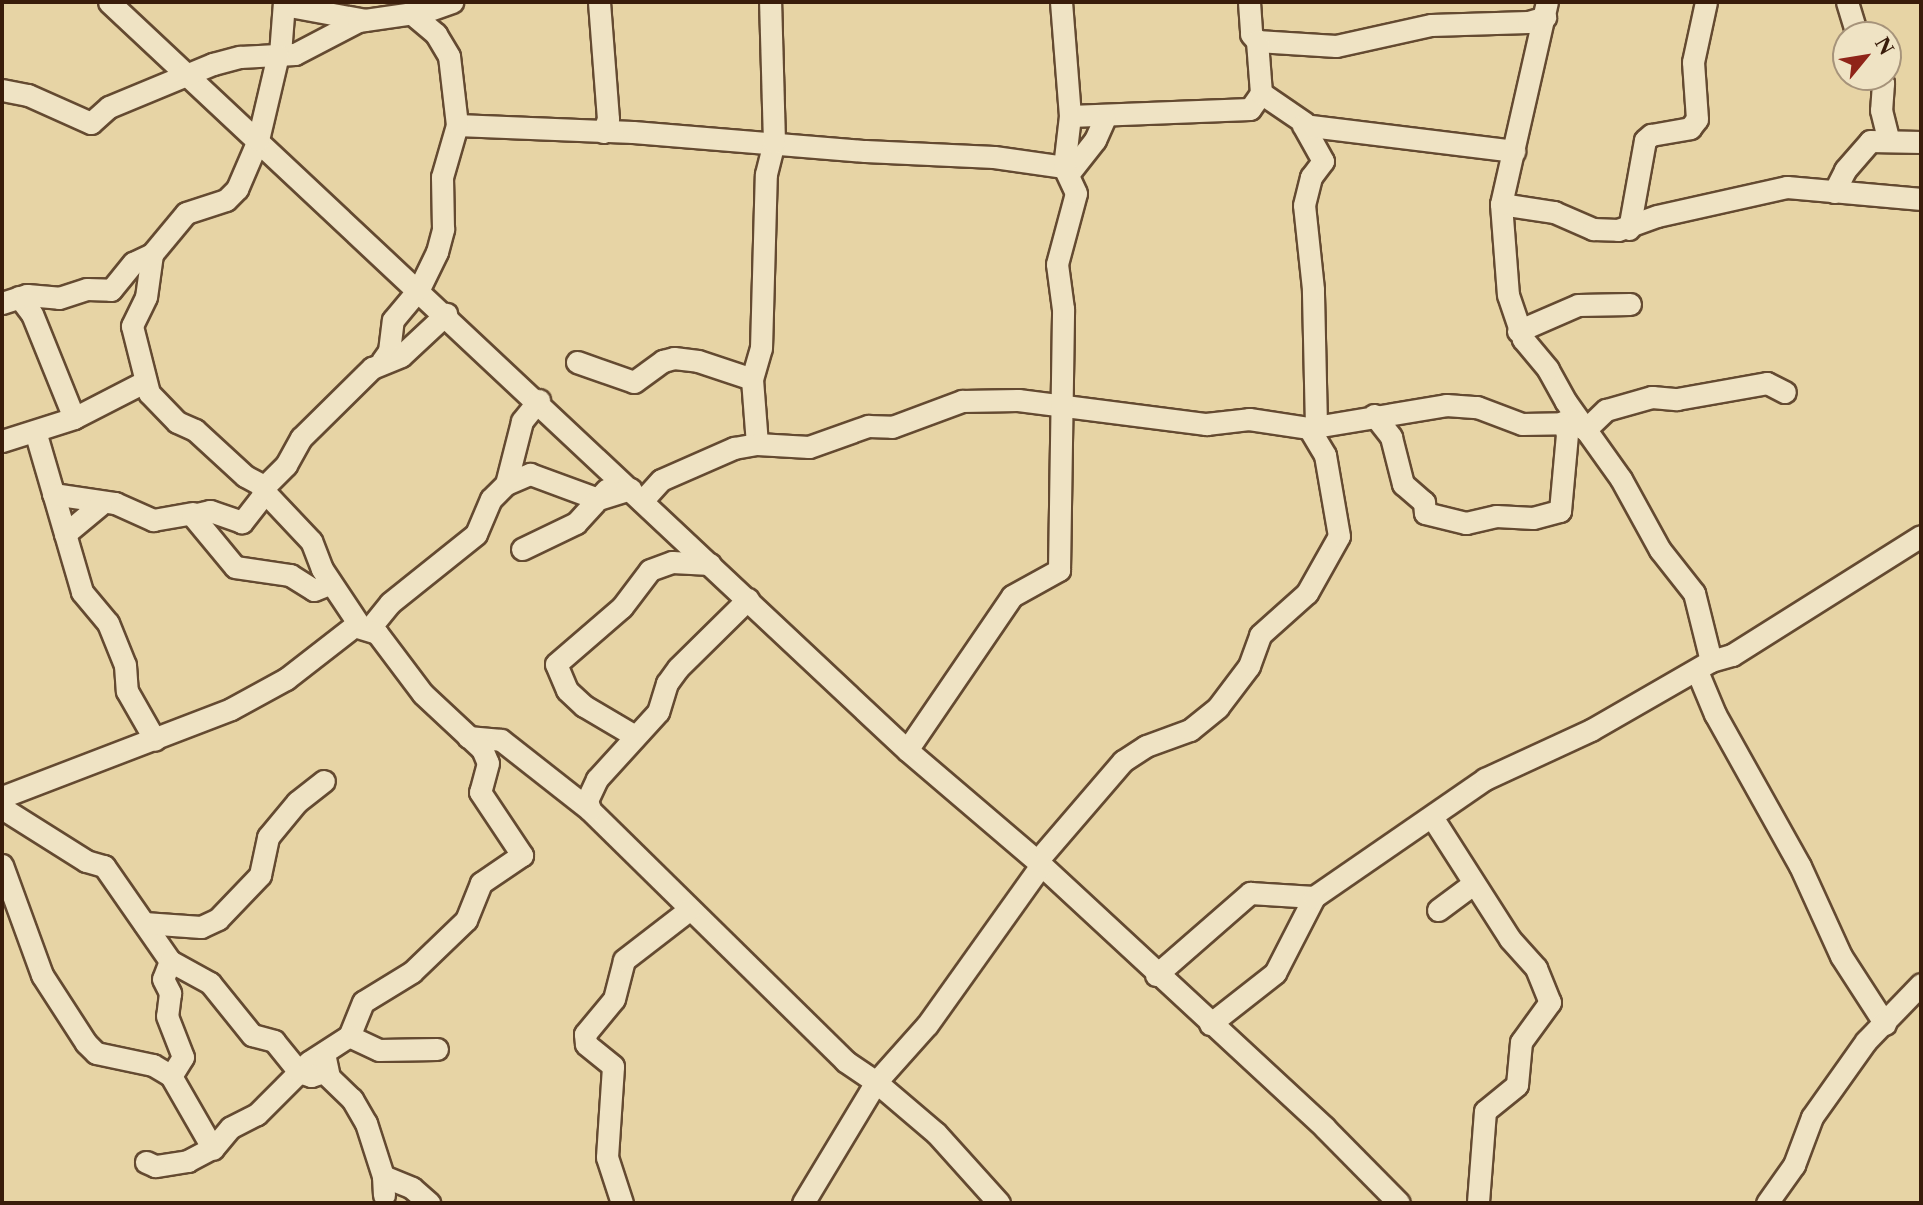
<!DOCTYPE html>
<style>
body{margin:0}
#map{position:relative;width:1923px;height:1205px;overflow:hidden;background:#e7d4a5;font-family:"Libre Caslon Text",serif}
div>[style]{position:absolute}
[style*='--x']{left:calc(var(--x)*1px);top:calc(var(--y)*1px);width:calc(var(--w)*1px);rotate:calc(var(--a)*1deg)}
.roads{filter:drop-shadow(2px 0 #644a31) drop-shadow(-2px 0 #644a31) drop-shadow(0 2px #644a31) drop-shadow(0 -2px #644a31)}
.minor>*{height:21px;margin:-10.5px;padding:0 10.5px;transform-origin:10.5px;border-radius:10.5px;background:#efe3c4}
span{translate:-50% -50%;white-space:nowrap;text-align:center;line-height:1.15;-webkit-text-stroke:5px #efe3c4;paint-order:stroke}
.frame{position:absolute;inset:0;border:4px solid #391c0a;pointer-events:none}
.north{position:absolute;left:1832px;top:21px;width:70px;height:70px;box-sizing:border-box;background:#efe3c4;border:2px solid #a6937a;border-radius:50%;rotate:60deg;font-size:19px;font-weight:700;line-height:28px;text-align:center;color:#391c0a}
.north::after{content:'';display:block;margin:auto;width:24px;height:32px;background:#8f2418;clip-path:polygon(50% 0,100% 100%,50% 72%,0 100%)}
</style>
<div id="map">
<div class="roads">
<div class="minor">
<i style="--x:109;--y:2;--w:1094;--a:43.15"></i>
<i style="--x:907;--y:750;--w:171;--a:40.5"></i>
<i style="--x:1037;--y:861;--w:393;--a:42.8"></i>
<i style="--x:1325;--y:1128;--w:105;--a:45.4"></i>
<i style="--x:599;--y:2;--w:117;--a:85.6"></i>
<i style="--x:608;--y:119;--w:14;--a:111"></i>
<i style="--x:1249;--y:2;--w:32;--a:86"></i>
<i style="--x:1251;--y:34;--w:9;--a:49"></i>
<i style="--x:1257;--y:41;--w:79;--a:3.6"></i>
<i style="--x:1336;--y:46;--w:97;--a:-12.5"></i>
<i style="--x:1431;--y:25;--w:97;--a:-1.8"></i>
<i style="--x:1528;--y:22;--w:18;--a:-16"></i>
<i style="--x:1847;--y:2;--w:34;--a:73"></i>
<i style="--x:284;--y:5;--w:82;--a:10.5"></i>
<i style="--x:280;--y:54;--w:52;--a:-85.6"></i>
<i style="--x:1878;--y:77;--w:8;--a:50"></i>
<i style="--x:1883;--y:83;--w:27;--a:94"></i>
<i style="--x:1881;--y:110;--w:29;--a:76"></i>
<i style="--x:2;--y:90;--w:26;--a:11"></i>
<i style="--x:28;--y:95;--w:69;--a:24"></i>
<i style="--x:91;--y:123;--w:24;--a:-42"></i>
<i style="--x:109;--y:107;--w:113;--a:-22.5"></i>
<i style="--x:213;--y:64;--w:28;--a:-15"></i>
<i style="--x:240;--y:57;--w:55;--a:-3.1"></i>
<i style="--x:295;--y:54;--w:71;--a:-27.6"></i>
<i style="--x:358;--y:21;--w:70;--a:-8.2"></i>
<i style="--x:427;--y:11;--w:27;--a:-20"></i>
<i style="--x:1261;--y:93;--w:53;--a:34.3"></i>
<i style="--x:1070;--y:116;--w:180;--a:-2.2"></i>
<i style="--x:1250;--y:109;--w:19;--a:-55"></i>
<i style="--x:1261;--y:93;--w:52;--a:-94.4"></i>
<i style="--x:457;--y:125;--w:176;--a:2.3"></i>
<i style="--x:633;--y:132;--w:233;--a:4.7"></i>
<i style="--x:865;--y:151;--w:129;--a:2.7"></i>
<i style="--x:994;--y:157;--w:71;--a:8.1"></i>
<i style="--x:1069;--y:173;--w:42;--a:-51.8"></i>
<i style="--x:1095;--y:140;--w:24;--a:-66"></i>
<i style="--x:1834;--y:192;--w:25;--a:-63"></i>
<i style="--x:1845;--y:170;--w:38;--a:-49"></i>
<i style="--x:1870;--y:141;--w:51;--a:1.1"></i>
<i style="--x:1501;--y:204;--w:54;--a:8.6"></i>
<i style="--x:1554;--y:212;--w:43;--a:23.6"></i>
<i style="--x:1593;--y:229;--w:25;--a:2"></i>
<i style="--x:1618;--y:230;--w:41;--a:-19.7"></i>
<i style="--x:1657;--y:216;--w:133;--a:-12.6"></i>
<i style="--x:1787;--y:187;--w:135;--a:5.1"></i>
<i style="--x:1629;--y:229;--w:90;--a:-79.8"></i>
<i style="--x:1645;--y:140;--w:8;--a:-40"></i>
<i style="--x:1651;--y:135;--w:40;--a:-10"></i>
<i style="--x:1690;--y:128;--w:11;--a:-52"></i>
<i style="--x:1697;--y:119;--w:57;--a:-94"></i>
<i style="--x:1693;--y:62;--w:61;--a:-77.8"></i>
<i style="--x:152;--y:254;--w:43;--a:97.9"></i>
<i style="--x:146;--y:297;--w:32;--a:116"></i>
<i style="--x:132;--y:326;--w:69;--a:75.8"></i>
<i style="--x:149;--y:393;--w:40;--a:46"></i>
<i style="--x:177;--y:422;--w:20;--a:24"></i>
<i style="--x:195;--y:430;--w:68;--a:42.6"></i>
<i style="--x:245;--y:476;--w:21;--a:28"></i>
<i style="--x:19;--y:297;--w:21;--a:53"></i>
<i style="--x:32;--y:314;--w:112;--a:68"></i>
<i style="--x:2;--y:303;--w:26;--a:-18"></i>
<i style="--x:27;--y:295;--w:32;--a:5"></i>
<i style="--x:59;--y:298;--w:29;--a:-18"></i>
<i style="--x:87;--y:289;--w:24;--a:2"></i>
<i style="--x:111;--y:290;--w:35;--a:-51"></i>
<i style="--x:133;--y:263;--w:21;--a:-25"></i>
<i style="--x:152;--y:254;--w:53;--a:-50.3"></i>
<i style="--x:186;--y:213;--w:42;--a:-18"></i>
<i style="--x:226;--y:200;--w:16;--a:-45"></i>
<i style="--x:237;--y:189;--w:53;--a:-66.8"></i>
<i style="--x:258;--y:140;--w:87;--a:-76.8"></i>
<i style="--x:1518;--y:331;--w:65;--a:-23.4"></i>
<i style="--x:1578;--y:305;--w:52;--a:-1.1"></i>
<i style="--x:382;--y:361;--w:12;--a:-55"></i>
<i style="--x:389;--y:351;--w:31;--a:-83"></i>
<i style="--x:393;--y:320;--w:40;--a:-50"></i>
<i style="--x:419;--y:289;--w:41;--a:-64.1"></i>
<i style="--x:437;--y:252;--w:24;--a:-75"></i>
<i style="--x:443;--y:229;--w:52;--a:-91.1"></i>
<i style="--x:442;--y:177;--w:54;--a:-73.9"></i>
<i style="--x:457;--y:125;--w:69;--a:-96.6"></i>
<i style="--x:449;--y:56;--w:26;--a:-121"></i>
<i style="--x:436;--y:34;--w:33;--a:-140"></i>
<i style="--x:577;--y:362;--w:60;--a:19.3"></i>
<i style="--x:634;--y:382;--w:36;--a:-36"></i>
<i style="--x:663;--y:361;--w:11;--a:-15"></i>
<i style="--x:674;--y:358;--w:24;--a:7"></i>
<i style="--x:698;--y:361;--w:57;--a:18.4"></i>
<i style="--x:1374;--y:415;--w:28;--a:52"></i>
<i style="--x:1391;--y:437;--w:49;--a:75.7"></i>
<i style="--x:1403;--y:484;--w:28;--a:41"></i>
<i style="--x:1424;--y:502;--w:11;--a:85"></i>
<i style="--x:1425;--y:513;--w:42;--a:13.7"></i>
<i style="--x:1466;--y:523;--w:31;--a:-13"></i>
<i style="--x:1496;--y:516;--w:37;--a:3"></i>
<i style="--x:1533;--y:518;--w:28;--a:-15"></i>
<i style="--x:1560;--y:511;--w:77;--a:-84.8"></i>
<i style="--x:1567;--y:434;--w:13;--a:-108"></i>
<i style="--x:1316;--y:426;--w:137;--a:-91.3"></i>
<i style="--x:1313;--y:289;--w:84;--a:-96.1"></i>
<i style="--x:1304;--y:205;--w:29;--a:-76"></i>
<i style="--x:1311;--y:177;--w:20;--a:-53"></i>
<i style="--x:1323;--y:161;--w:41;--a:-119.1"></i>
<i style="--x:1303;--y:125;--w:213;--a:7"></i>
<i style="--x:1585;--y:430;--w:29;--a:-44"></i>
<i style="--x:1606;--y:410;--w:48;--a:-15.8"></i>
<i style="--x:1652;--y:397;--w:25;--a:5"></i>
<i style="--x:1677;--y:399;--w:91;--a:-10.1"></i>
<i style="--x:1767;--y:383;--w:20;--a:27"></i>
<i style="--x:35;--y:431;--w:168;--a:73.7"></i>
<i style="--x:82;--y:592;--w:40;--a:50"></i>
<i style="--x:108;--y:623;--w:45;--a:68"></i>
<i style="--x:125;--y:665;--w:26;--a:86"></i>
<i style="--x:127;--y:691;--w:56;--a:60.3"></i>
<i style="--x:2;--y:441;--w:76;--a:-17.7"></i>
<i style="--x:74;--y:418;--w:79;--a:-27.2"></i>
<i style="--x:757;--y:444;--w:65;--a:-94.4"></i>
<i style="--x:752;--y:379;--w:32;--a:-74"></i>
<i style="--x:761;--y:348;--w:174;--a:-88.4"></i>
<i style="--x:766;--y:174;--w:33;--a:-76"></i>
<i style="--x:774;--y:142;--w:140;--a:-91.6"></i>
<i style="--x:506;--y:484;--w:26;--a:-23"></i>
<i style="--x:530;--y:474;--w:72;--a:20.2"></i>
<i style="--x:598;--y:499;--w:34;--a:-17"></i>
<i style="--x:53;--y:494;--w:63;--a:8.3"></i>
<i style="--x:115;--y:503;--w:42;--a:24.1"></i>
<i style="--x:153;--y:520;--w:40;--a:-10"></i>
<i style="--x:264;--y:494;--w:36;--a:128"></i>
<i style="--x:242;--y:522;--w:34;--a:-161"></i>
<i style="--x:210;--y:511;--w:18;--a:167"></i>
<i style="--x:192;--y:515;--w:67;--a:50.4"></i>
<i style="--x:235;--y:567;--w:56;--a:8.3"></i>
<i style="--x:290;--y:575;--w:28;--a:32"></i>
<i style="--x:314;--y:590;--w:18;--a:-22"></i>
<i style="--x:642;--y:501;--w:28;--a:-48"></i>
<i style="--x:661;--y:480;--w:80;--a:-23.7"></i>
<i style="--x:734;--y:448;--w:23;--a:-10"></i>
<i style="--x:757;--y:444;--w:52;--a:3.3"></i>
<i style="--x:809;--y:447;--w:63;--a:-19.6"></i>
<i style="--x:868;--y:426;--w:24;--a:2"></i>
<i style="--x:892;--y:427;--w:75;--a:-20.4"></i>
<i style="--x:962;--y:401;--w:56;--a:-1"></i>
<i style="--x:1018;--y:400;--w:190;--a:7.3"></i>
<i style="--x:1206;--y:424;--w:43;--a:-6.6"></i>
<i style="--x:1249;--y:419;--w:61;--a:8.5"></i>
<i style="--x:1309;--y:428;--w:139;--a:-9.5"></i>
<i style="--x:1446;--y:405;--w:31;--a:4"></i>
<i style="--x:1477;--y:407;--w:48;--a:20.7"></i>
<i style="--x:1522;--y:424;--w:58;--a:-1"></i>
<i style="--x:65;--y:534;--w:47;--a:-39.8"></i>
<i style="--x:522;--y:549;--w:60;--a:-25.7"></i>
<i style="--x:576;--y:523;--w:45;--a:-47.7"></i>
<i style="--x:748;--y:599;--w:98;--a:135.4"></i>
<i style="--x:678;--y:668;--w:19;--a:126"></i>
<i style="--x:667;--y:683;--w:30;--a:107"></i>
<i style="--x:658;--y:712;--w:91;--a:132.3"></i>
<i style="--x:597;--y:779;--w:23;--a:115"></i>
<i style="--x:587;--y:800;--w:10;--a:73"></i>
<i style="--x:590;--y:810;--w:358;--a:44.5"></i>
<i style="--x:845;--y:1061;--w:37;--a:34"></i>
<i style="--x:876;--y:1082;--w:76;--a:-48.2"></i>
<i style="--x:927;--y:1025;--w:196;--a:-54.5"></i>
<i style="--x:360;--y:626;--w:69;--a:-123.7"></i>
<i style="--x:322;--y:569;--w:30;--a:-111"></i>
<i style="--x:311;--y:541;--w:71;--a:-133.3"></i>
<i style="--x:262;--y:489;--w:34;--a:-45"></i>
<i style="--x:286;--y:465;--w:31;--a:-61"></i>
<i style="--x:301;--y:438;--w:100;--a:-44.6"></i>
<i style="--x:372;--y:368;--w:31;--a:-22"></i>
<i style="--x:401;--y:356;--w:62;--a:-43"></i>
<i style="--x:369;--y:629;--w:33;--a:-51"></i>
<i style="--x:390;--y:603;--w:110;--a:-38.7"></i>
<i style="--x:476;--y:534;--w:38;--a:-67"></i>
<i style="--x:491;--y:499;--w:21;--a:-45"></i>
<i style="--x:506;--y:484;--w:65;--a:-75.7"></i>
<i style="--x:522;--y:421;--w:27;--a:-51"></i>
<i style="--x:1711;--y:661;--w:22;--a:-16"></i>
<i style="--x:1732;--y:655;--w:223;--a:-32.2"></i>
<i style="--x:1697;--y:671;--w:47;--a:67.3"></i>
<i style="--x:1715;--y:714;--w:174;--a:60.8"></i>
<i style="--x:1800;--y:866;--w:99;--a:65.5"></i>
<i style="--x:1841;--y:956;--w:81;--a:57.1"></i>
<i style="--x:635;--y:736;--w:59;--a:-149.5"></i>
<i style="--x:584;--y:706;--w:23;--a:-137"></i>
<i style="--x:567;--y:690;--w:28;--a:-113"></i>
<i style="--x:556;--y:664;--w:87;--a:-40.8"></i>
<i style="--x:622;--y:607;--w:46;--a:-52.9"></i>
<i style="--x:650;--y:570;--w:23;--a:-20"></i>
<i style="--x:672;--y:562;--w:38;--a:3"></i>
<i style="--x:468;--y:737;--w:33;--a:5"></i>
<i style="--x:501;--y:740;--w:113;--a:38.2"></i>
<i style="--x:907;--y:750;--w:186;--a:-55.7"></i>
<i style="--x:1012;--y:596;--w:54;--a:-29"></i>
<i style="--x:1059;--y:570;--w:261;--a:-89.1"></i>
<i style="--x:1063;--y:309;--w:45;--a:-97.6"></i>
<i style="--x:1057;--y:264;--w:73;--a:-75"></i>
<i style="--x:1076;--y:193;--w:29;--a:-115"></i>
<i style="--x:1064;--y:167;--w:51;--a:-83.3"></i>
<i style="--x:1070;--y:116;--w:114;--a:-94.5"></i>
<i style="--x:2;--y:797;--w:245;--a:-21"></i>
<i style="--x:231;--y:709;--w:63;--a:-28.6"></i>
<i style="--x:286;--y:679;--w:86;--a:-37.9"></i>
<i style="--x:354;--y:626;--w:24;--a:17"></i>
<i style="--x:377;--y:633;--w:76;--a:53"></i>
<i style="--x:423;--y:694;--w:81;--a:43"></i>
<i style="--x:482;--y:749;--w:15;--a:67"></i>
<i style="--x:488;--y:763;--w:30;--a:105"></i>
<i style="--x:480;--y:792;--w:76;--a:56.3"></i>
<i style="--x:522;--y:855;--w:50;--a:145.7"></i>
<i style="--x:481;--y:883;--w:40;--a:112"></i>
<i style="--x:466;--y:920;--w:75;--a:136.1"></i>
<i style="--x:412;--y:972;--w:57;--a:148.5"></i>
<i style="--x:363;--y:1002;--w:37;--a:112"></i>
<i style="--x:349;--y:1036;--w:48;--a:147"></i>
<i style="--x:309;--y:1062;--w:74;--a:135"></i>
<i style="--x:257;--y:1114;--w:30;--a:153"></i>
<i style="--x:230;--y:1128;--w:25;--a:130"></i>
<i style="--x:214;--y:1147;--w:30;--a:152"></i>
<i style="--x:188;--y:1161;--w:33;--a:171"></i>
<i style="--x:155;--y:1166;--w:10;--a:-156"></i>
<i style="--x:2;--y:808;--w:99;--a:32.2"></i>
<i style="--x:86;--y:861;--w:19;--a:16"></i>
<i style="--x:104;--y:866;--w:116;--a:55.2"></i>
<i style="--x:170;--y:961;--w:46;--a:28.8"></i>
<i style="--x:210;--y:983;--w:67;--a:51.1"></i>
<i style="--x:252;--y:1035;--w:23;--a:15"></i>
<i style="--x:274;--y:1041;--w:40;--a:51"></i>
<i style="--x:299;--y:1072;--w:13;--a:18"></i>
<i style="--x:311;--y:1076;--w:17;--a:-17"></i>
<i style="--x:1432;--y:817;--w:145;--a:57.4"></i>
<i style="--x:1510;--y:939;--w:39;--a:48"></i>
<i style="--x:1536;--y:968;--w:37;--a:68"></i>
<i style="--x:1550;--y:1002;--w:49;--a:125.9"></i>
<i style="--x:1521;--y:1042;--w:43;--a:95.3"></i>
<i style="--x:1517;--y:1085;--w:41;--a:140.9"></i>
<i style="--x:1485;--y:1111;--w:92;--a:94.4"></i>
<i style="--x:1037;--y:861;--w:132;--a:-49.3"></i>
<i style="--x:1123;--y:761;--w:27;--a:-33"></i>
<i style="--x:1146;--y:746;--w:47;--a:-20"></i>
<i style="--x:1190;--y:730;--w:36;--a:-39"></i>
<i style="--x:1218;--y:707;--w:51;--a:-52.9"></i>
<i style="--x:1249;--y:666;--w:33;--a:-70"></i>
<i style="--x:1260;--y:635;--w:63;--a:-41.8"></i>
<i style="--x:1307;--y:593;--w:65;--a:-60.7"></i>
<i style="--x:1339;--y:536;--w:82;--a:-99.8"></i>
<i style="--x:1325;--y:455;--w:31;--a:-121"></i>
<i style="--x:2;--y:865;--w:117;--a:70"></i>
<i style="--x:42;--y:975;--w:81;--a:57.1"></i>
<i style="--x:86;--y:1043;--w:14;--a:45"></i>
<i style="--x:96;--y:1053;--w:58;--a:11.9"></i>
<i style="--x:153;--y:1065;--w:21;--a:31"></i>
<i style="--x:171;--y:1076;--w:84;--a:60.1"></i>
<i style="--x:1438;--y:910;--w:44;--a:-36.6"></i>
<i style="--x:144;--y:923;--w:57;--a:4"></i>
<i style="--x:201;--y:927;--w:19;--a:-25"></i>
<i style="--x:218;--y:919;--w:61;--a:-46.3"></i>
<i style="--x:260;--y:875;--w:39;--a:-78"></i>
<i style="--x:268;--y:837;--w:45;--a:-50.4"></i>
<i style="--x:297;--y:802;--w:34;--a:-38"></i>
<i style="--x:170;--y:961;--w:19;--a:111"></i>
<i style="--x:163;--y:979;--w:16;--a:63"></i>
<i style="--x:170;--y:993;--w:23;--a:97"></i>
<i style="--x:167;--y:1016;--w:44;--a:68.7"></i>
<i style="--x:183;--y:1057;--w:22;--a:122"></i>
<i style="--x:1156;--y:975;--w:125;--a:-41.1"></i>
<i style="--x:1250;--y:893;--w:64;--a:3.6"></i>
<i style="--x:1210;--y:1024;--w:83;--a:-38.1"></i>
<i style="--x:1275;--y:973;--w:85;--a:-62.8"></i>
<i style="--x:1314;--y:897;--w:208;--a:-34.6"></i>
<i style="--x:1485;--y:779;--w:117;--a:-24.8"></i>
<i style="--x:1591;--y:730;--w:138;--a:-29.9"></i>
<i style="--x:1711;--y:661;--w:70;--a:-104"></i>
<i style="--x:1694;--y:593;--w:55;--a:-128.3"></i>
<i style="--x:1660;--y:550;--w:81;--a:-118.8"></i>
<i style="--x:1621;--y:479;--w:95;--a:-125.5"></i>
<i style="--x:1566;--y:402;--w:38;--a:-119"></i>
<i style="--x:1548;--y:369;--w:39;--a:-130"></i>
<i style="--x:1523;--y:339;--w:46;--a:-108.8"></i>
<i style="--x:1508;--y:295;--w:91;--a:-94.4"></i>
<i style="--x:1501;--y:204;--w:207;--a:-77.2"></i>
<i style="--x:349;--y:1036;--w:33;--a:25"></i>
<i style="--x:379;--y:1050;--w:58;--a:-1"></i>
<i style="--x:325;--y:1058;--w:19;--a:78"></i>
<i style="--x:329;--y:1077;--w:32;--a:44"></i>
<i style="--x:352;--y:1099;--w:28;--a:60"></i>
<i style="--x:366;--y:1123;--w:56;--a:72.2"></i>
<i style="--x:383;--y:1176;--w:19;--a:87"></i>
<i style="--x:383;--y:1176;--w:31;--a:22"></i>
<i style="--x:412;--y:1188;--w:23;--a:41"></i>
<i style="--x:622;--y:1203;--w:48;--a:-108.1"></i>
<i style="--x:607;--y:1157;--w:91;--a:-86.2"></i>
<i style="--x:613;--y:1066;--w:35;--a:-141"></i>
<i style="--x:586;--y:1044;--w:10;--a:-96"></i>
<i style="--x:585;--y:1034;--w:45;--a:-50.4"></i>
<i style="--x:614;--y:999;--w:40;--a:-75.6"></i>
<i style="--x:624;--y:960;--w:83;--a:-37.7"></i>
<i style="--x:803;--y:1203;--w:141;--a:-58.9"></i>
<i style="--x:876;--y:1082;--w:79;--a:40.4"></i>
<i style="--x:936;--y:1133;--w:94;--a:48"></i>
<i style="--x:1767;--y:1203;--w:47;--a:-54.6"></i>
<i style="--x:1794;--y:1165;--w:51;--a:-69.4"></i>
<i style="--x:1812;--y:1117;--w:93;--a:-54.6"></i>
<i style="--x:1866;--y:1041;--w:79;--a:-46"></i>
</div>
</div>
<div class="frame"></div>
<div class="north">N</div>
</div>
